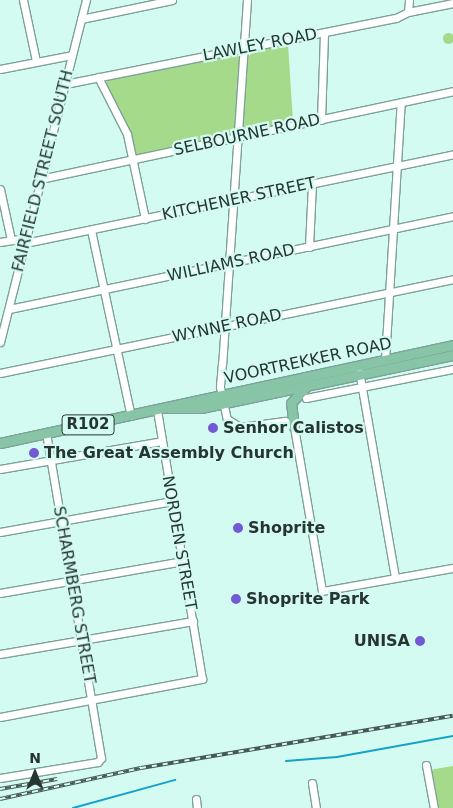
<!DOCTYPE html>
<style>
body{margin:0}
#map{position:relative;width:453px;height:808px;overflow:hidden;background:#d4fbf2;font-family:"DejaVu Sans",sans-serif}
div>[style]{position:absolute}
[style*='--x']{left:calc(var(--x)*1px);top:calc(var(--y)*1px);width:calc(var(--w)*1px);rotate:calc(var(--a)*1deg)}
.green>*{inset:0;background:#a4da8a}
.round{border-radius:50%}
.stream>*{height:2px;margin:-1px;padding:0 1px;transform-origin:1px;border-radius:1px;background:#15a2c9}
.roads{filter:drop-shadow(1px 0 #7da199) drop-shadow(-1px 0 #7da199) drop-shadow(0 1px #7da199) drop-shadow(0 -1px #7da199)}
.minor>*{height:7px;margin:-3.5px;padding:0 3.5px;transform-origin:3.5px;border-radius:3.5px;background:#fff}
.major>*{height:9px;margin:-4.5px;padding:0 4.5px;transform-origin:4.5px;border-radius:4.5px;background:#87c5a6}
.rail>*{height:4px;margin-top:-2px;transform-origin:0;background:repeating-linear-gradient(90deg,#d4fbf2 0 5.5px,#465955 0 11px);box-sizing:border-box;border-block:1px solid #465955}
.dots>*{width:14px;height:14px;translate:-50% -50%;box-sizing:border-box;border:2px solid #d4fbf2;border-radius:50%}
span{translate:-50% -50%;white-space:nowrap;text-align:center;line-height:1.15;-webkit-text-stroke:4.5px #d4fbf2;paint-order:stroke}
.shield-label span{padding:1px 4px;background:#d4fbf2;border:1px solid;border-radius:4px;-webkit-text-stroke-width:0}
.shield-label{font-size:15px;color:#263532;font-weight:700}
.street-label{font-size:16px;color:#263532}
.poi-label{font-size:16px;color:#263532;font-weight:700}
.left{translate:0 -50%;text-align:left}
.right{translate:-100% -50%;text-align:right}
.north{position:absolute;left:10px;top:748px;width:50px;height:50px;-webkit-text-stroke:4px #d4fbf2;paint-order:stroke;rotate:0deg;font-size:14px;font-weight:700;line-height:20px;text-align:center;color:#263532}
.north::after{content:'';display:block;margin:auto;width:18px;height:22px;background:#263532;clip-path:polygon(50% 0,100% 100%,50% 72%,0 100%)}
</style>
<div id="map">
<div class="green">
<i class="round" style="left:442.5px;top:32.5px;width:11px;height:11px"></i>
<i style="clip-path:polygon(288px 44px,293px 122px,247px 132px,242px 127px,247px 58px,253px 52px)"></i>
<i style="clip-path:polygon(237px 51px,240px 54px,234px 131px,230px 136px,136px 155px,130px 131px,106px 85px,107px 80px)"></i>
<i style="clip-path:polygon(453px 766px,453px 808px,436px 808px,429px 770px)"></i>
</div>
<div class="stream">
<i style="--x:286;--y:761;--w:51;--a:-4.5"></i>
<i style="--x:337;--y:757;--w:118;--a:-10.3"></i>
<i style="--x:73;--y:808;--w:106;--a:-15.4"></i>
</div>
<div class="roads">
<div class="minor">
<i style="--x:23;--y:0;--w:62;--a:78"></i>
<i style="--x:247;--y:0;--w:364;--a:93.9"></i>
<i style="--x:222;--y:363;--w:24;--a:95"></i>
<i style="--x:220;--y:387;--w:33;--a:78"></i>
<i style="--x:227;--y:419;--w:15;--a:32"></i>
<i style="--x:240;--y:427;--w:45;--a:-7.6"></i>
<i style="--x:285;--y:421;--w:11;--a:34"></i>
<i style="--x:294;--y:427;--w:166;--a:80.3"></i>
<i style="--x:322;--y:591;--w:133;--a:-10"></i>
<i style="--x:408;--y:12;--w:12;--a:-85"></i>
<i style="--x:81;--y:19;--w:93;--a:-11.8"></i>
<i style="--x:0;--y:69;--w:73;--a:-11"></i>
<i style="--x:98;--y:77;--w:64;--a:63"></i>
<i style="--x:127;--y:134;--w:87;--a:78"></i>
<i style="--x:65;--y:84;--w:338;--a:-11.3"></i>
<i style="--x:396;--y:18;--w:13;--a:-27"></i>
<i style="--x:408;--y:12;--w:46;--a:-11.3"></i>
<i style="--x:321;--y:120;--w:87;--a:-88"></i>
<i style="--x:40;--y:179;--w:422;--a:-12"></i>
<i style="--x:0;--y:189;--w:52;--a:77.8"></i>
<i style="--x:91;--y:230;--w:190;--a:77.9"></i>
<i style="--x:0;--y:242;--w:26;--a:-9"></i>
<i style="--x:25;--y:243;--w:437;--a:-11.7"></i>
<i style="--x:309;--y:247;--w:63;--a:-87.3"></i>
<i style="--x:9;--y:309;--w:454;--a:-11.8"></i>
<i style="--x:0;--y:342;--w:353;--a:-75.9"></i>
<i style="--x:385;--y:360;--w:258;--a:-86.5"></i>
<i style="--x:359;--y:371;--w:210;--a:80.1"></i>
<i style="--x:0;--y:373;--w:463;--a:-11.7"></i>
<i style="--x:306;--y:398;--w:150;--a:-11.2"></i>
<i style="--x:0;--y:469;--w:164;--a:-9.8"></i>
<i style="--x:0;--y:532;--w:175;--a:-10.2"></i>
<i style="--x:0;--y:593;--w:186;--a:-9.9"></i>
<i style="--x:0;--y:654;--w:196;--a:-9.7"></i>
<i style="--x:0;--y:717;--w:206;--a:-10.7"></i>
<i style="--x:202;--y:679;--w:272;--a:-99.5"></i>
<i style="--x:426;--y:765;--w:44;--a:79.5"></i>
<i style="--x:0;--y:778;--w:99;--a:-9.3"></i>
<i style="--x:98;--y:762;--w:5;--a:-53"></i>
<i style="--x:101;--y:758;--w:330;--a:-99.6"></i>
<i style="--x:312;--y:783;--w:25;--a:81"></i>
<i style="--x:196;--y:799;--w:9;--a:84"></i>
</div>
<div class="major">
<i style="--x:169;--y:408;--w:32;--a:0"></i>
<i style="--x:201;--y:408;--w:258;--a:-11.9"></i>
<i style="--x:294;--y:427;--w:24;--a:-97"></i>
<i style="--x:291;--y:403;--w:23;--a:-47"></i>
<i style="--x:0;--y:443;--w:463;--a:-12.2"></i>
</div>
</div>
<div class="rail">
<i style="--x:0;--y:789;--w:58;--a:-10"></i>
<i style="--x:0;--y:799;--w:144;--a:-12.4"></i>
<i style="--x:141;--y:768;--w:316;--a:-9.5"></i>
</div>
<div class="dots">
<i style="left:213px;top:428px;background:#725ad4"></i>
<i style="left:34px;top:453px;background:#725ad4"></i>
<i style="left:238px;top:528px;background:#725ad4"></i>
<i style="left:236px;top:599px;background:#725ad4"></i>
<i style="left:420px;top:641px;background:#725ad4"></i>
</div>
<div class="shield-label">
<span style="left:88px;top:425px">R102</span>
</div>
<div class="street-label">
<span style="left:260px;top:45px;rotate:-11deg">LAWLEY ROAD</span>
<span style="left:247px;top:135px;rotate:-12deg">SELBOURNE ROAD</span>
<span style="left:43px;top:171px;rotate:-76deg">FAIRFIELD STREET SOUTH</span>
<span style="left:239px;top:199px;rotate:-12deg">KITCHENER STREET</span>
<span style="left:231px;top:263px;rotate:-12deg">WILLIAMS ROAD</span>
<span style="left:227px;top:326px;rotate:-12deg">WYNNE ROAD</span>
<span style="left:308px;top:361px;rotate:-12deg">VOORTREKKER ROAD</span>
<span style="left:179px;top:543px;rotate:80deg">NORDEN STREET</span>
<span style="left:74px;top:595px;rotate:80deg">SCHARMBERG STREET</span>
</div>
<div class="poi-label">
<span class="left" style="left:223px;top:428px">Senhor Calistos</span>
<span class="left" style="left:44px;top:453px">The Great Assembly Church</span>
<span class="left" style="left:248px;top:528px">Shoprite</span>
<span class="left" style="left:246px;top:599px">Shoprite Park</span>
<span class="right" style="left:410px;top:641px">UNISA</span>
</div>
<div class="north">N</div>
</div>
